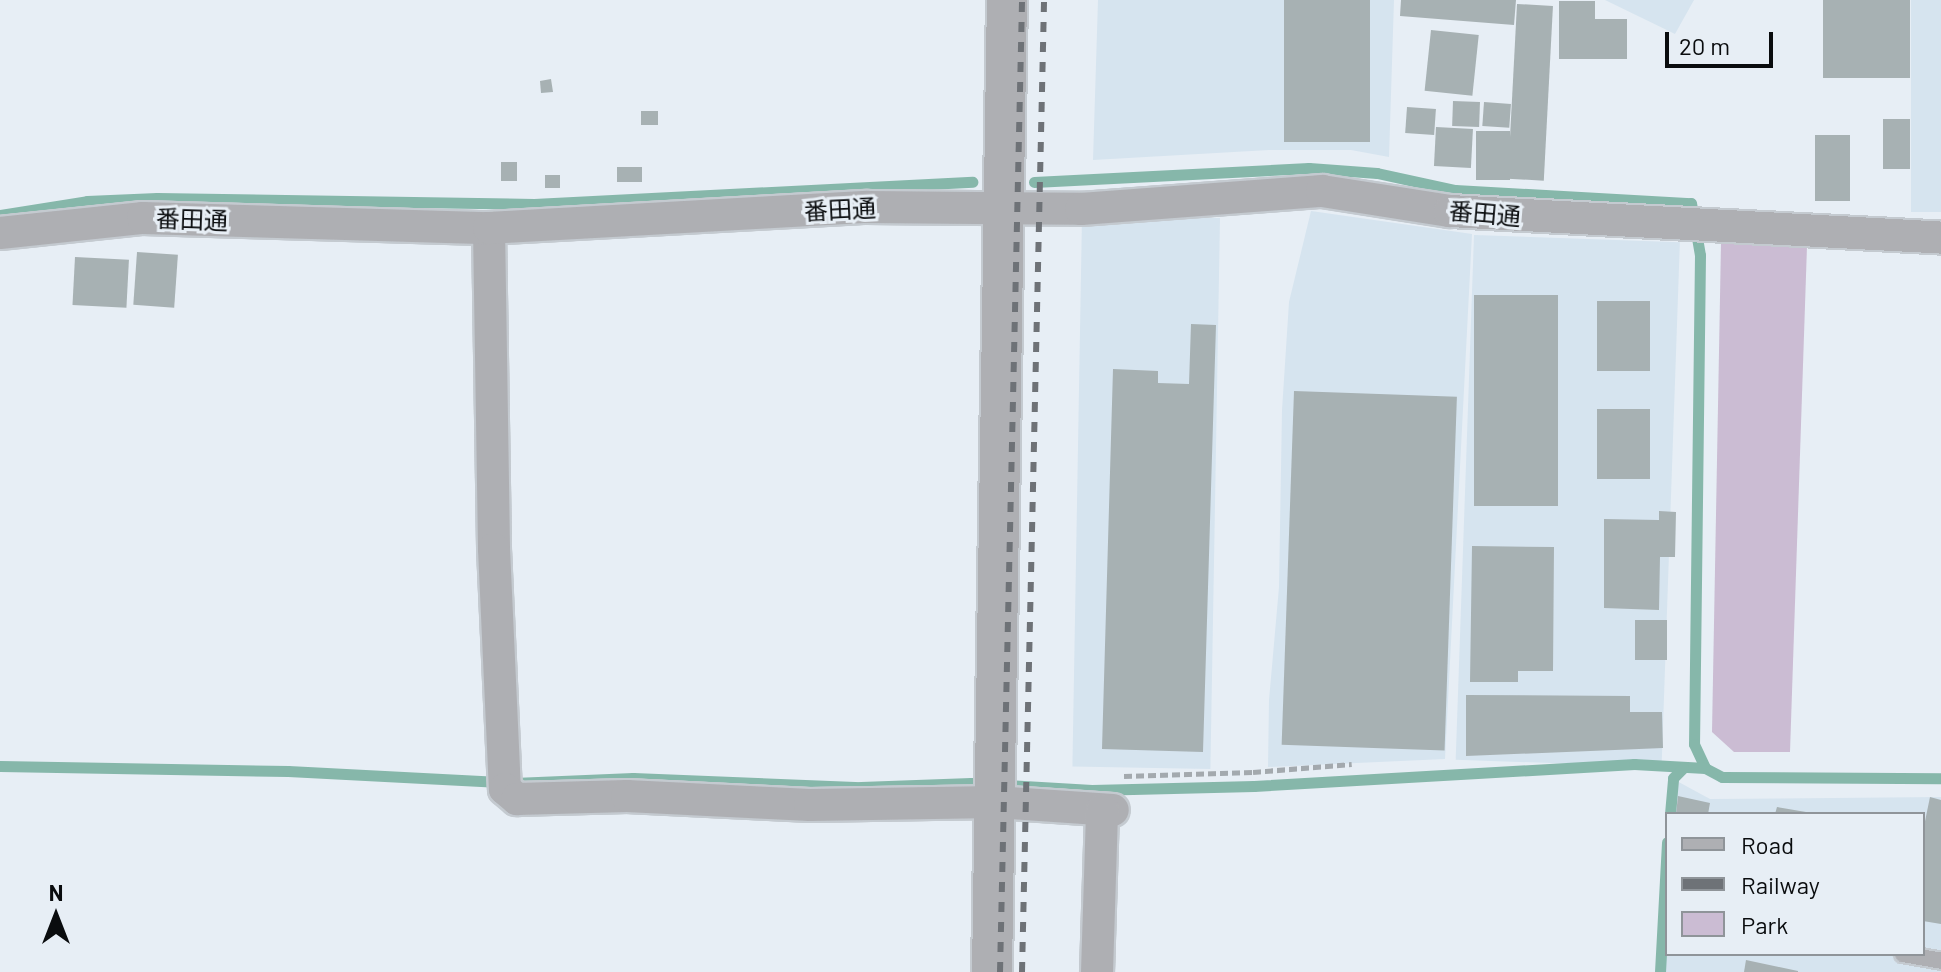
<!DOCTYPE html>
<meta charset="utf-8">
<style>
body{margin:0}
#map{position:relative;width:1941px;height:972px;overflow:hidden;background:#e7eef5;font-family:Barlow,"Noto Sans JP",sans-serif}
div>[style]{position:absolute}
[style*='--x']{left:calc(var(--x)*1px);top:calc(var(--y)*1px);width:calc(var(--w)*1px);rotate:calc(var(--a)*1deg)}
.built>*{inset:0;background:#d6e4ef;transform-origin:0 0}
.green>*{inset:0;background:#cbbcd3}
.stream>*{height:11px;margin:-5.5px;padding:0 5.5px;transform-origin:5.5px;border-radius:5.5px;background:#86b7aa}
.building>*{inset:0;background:#a7b1b3;transform-origin:0 0}
.path>*{height:5px;margin-top:-2.5px;transform-origin:0;background:repeating-linear-gradient(90deg,#a3a9ae 0 8px,transparent 0 12px)}
.roads{filter:drop-shadow(2px 0 #c4cad0) drop-shadow(-2px 0 #c4cad0) drop-shadow(0 2px #c4cad0) drop-shadow(0 -2px #c4cad0)}
.service>*{height:16px;margin:-8px;padding:0 8px;transform-origin:8px;border-radius:8px;background:#aeafb3}
.minor>*{height:32px;margin:-16px;padding:0 16px;transform-origin:16px;border-radius:16px;background:#aeafb3}
.tertiary>*{height:40px;margin:-20px;padding:0 20px;transform-origin:20px;border-radius:20px;background:#aeafb3}
.rail>*{height:6px;margin-top:-3px;transform-origin:0;background:repeating-linear-gradient(90deg,#6e7277 0 10px,transparent 0 20px)}
span{translate:-50% -50%;white-space:nowrap;text-align:center;line-height:1.15;-webkit-text-stroke:6px #e7eef5;paint-order:stroke}
.street-label{font-size:24px;color:#0a0c0e}
.legend{position:absolute;left:1665px;top:812px;width:260px;height:144px;box-sizing:border-box;background:#e7eef5;border:2px solid #8f9499;margin:0;padding:10px 14px;list-style:none;font-size:24px;color:#0a0c0e}
.legend li{display:flex;align-items:center;gap:16px;height:40px}
.legend b{width:40px;border:2px solid #8f9499}
.north{position:absolute;left:16px;top:876px;width:80px;height:80px;-webkit-text-stroke:6px #e7eef5;paint-order:stroke;rotate:0deg;font-size:22px;font-weight:700;line-height:32px;text-align:center;color:#0a0c0e}
.north::after{content:'';display:block;margin:auto;width:28px;height:36px;background:#0a0c0e;clip-path:polygon(50% 0,100% 100%,50% 72%,0 100%)}
.scale{position:absolute;left:1665px;top:32px;width:108px;height:36px;box-sizing:border-box;border:4px solid #0a0c0e;border-top:0;padding-left:10px;font-size:24px;line-height:28px;white-space:nowrap;color:#0a0c0e;-webkit-text-stroke:6px #e7eef5;paint-order:stroke}
</style>
<div id="map">
<div class="built">
<i style="clip-path:polygon(1098px 0,1394px 0,1389px 157px,1351px 150px,1269px 150px,1093px 160px)"></i>
<i style="clip-path:polygon(1605px 0,1694px 0,1675px 34px)"></i>
<i style="left:1911px;top:0;width:30px;height:212px"></i>
<i style="clip-path:polygon(1311px 211px,1472px 234px,1445px 759px,1268px 767px,1269px 700px,1279px 587px,1282px 410px,1289px 302px)"></i>
<i style="left:1220px;top:218px;width:551px;height:138px;rotate:91deg"></i>
<i style="left:1474px;top:235px;width:206px;height:525px;rotate:2deg"></i>
<i style="clip-path:polygon(1675px 780px,1710px 799px,1941px 797px,1941px 972px,1663px 972px,1667px 870px,1667px 954px,1923px 954px,1923px 814px,1672px 814px)"></i>
</div>
<div class="green">
<i style="clip-path:polygon(1721px 243px,1807px 246px,1790px 752px,1734px 752px,1712px 732px)"></i>
</div>
<div class="stream">
<i style="--x:1034;--y:182;--w:275;--a:-2.9"></i>
<i style="--x:1309;--y:168;--w:68;--a:4.2"></i>
<i style="--x:1377;--y:173;--w:80;--a:12.3"></i>
<i style="--x:1455;--y:190;--w:236;--a:3.2"></i>
<i style="--x:1691;--y:203;--w:53;--a:80.2"></i>
<i style="--x:1700;--y:255;--w:489;--a:90.7"></i>
<i style="--x:1694;--y:744;--w:26;--a:65"></i>
<i style="--x:1705;--y:768;--w:19;--a:28"></i>
<i style="--x:1722;--y:777;--w:219;--a:0.3"></i>
<i style="--x:0;--y:215;--w:88;--a:-9.1"></i>
<i style="--x:87;--y:201;--w:70;--a:-2.5"></i>
<i style="--x:157;--y:198;--w:377;--a:0.9"></i>
<i style="--x:534;--y:204;--w:439;--a:-2.9"></i>
<i style="--x:0;--y:766;--w:288;--a:1"></i>
<i style="--x:288;--y:771;--w:226;--a:3"></i>
<i style="--x:514;--y:783;--w:119;--a:-2.4"></i>
<i style="--x:633;--y:778;--w:228;--a:2.3"></i>
<i style="--x:861;--y:787;--w:110;--a:-2.1"></i>
<i style="--x:971;--y:783;--w:121;--a:3.3"></i>
<i style="--x:1092;--y:790;--w:162;--a:-1.4"></i>
<i style="--x:1254;--y:786;--w:381;--a:-3.3"></i>
<i style="--x:1634;--y:764;--w:71;--a:3.2"></i>
<i style="--x:1670;--y:814;--w:36;--a:-85"></i>
<i style="--x:1673;--y:778;--w:14;--a:-45"></i>
<i style="--x:1660;--y:972;--w:130;--a:-86.9"></i>
</div>
<div class="building">
<i style="left:1284px;top:0;width:86px;height:142px"></i>
<i style="clip-path:polygon(1401px 0,1516px 0,1514px 25px,1400px 16px)"></i>
<i style="left:1823px;top:0;width:87px;height:78px"></i>
<i style="clip-path:polygon(1559px 1px,1595px 1px,1595px 19px,1627px 19px,1627px 59px,1559px 59px)"></i>
<i style="left:1517px;top:4px;width:36px;height:175px;rotate:3deg"></i>
<i style="left:1431px;top:30px;width:48px;height:61px;rotate:6deg"></i>
<i style="clip-path:polygon(551px 79px,553px 92px,541px 93px,540px 81px)"></i>
<i style="left:1453px;top:101px;width:27px;height:25px;rotate:2deg"></i>
<i style="left:1484px;top:102px;width:27px;height:24px;rotate:4deg"></i>
<i style="left:1407px;top:107px;width:29px;height:26px;rotate:4deg"></i>
<i style="left:641px;top:111px;width:17px;height:14px"></i>
<i style="left:1883px;top:119px;width:27px;height:50px"></i>
<i style="left:1436px;top:127px;width:37px;height:39px;rotate:3deg"></i>
<i style="left:1476px;top:131px;width:34px;height:49px"></i>
<i style="left:1815px;top:135px;width:35px;height:66px"></i>
<i style="left:517px;top:162px;width:19px;height:16px;rotate:90deg"></i>
<i style="left:642px;top:167px;width:15px;height:25px;rotate:90deg"></i>
<i style="left:545px;top:175px;width:15px;height:13px"></i>
<i style="left:137px;top:252px;width:41px;height:53px;rotate:4deg"></i>
<i style="left:75px;top:257px;width:54px;height:48px;rotate:3deg"></i>
<i style="left:1474px;top:295px;width:84px;height:211px"></i>
<i style="left:1597px;top:301px;width:53px;height:70px"></i>
<i style="clip-path:polygon(1191px 324px,1216px 325px,1203px 752px,1102px 749px,1113px 369px,1158px 371px,1158px 383px,1189px 384px)"></i>
<i style="left:1294px;top:391px;width:163px;height:354px;rotate:2deg"></i>
<i style="left:1597px;top:409px;width:53px;height:70px"></i>
<i style="clip-path:polygon(1659px 511px,1676px 512px,1675px 557px,1660px 557px,1659px 610px,1604px 608px,1604px 519px,1659px 520px)"></i>
<i style="clip-path:polygon(1472px 546px,1554px 547px,1553px 671px,1518px 671px,1518px 682px,1470px 682px)"></i>
<i style="left:1635px;top:620px;width:32px;height:40px"></i>
<i style="clip-path:polygon(1466px 695px,1630px 696px,1630px 712px,1662px 712px,1663px 748px,1466px 756px)"></i>
<i style="clip-path:polygon(1678px 796px,1710px 803px,1708px 814px,1676px 814px)"></i>
<i style="clip-path:polygon(1930px 797px,1941px 800px,1941px 924px,1923px 921px,1923px 831px)"></i>
<i style="clip-path:polygon(1777px 807px,1806px 812px,1806px 814px,1775px 814px)"></i>
<i style="clip-path:polygon(1746px 960px,1798px 971px,1798px 972px,1744px 972px)"></i>
</div>
<div class="path">
<i style="--x:1124;--y:776;--w:129;--a:-1.8"></i>
<i style="--x:1253;--y:772;--w:99;--a:-4.6"></i>
</div>
<div class="roads">
<div class="service">
<i style="--x:1903;--y:954;--w:39;--a:10"></i>
</div>
<div class="minor">
<i style="--x:489;--y:228;--w:321;--a:89.1"></i>
<i style="--x:494;--y:549;--w:240;--a:87.4"></i>
<i style="--x:505;--y:789;--w:16;--a:40"></i>
<i style="--x:517;--y:799;--w:110;--a:-1.6"></i>
<i style="--x:627;--y:796;--w:183;--a:2.8"></i>
<i style="--x:810;--y:805;--w:185;--a:-0.9"></i>
<i style="--x:995;--y:802;--w:118;--a:3.9"></i>
<i style="--x:0;--y:233;--w:144;--a:-6"></i>
<i style="--x:143;--y:218;--w:346;--a:1.7"></i>
<i style="--x:489;--y:228;--w:379;--a:-3.2"></i>
<i style="--x:867;--y:207;--w:214;--a:0.5"></i>
<i style="--x:1081;--y:209;--w:242;--a:-4.3"></i>
<i style="--x:1322;--y:191;--w:130;--a:8.9"></i>
<i style="--x:1450;--y:211;--w:492;--a:3.1"></i>
<i style="--x:1097;--y:972;--w:162;--a:-88.2"></i>
</div>
<div class="tertiary">
<i style="--x:992;--y:972;--w:972;--a:-89.12"></i>
</div>
</div>
<div class="rail">
<i style="--x:1000;--y:972;--w:972;--a:-88.7"></i>
<i style="--x:1022;--y:972;--w:972;--a:-88.7"></i>
</div>
<div class="street-label">
<span style="left:840px;top:209px;rotate:-3deg">番田通</span>
<span style="left:1485px;top:213px;rotate:5deg">番田通</span>
<span style="left:192px;top:219px;rotate:2deg">番田通</span>
</div>
<ul class="legend">
<li><b style="height:10px;background:#aeafb3"></b>Road</li>
<li><b style="height:10px;background:#6e7277"></b>Railway</li>
<li><b style="height:22px;background:#cbbcd3"></b>Park</li>
</ul>
<div class="north">N</div>
<div class="scale">20 m</div>
</div>
